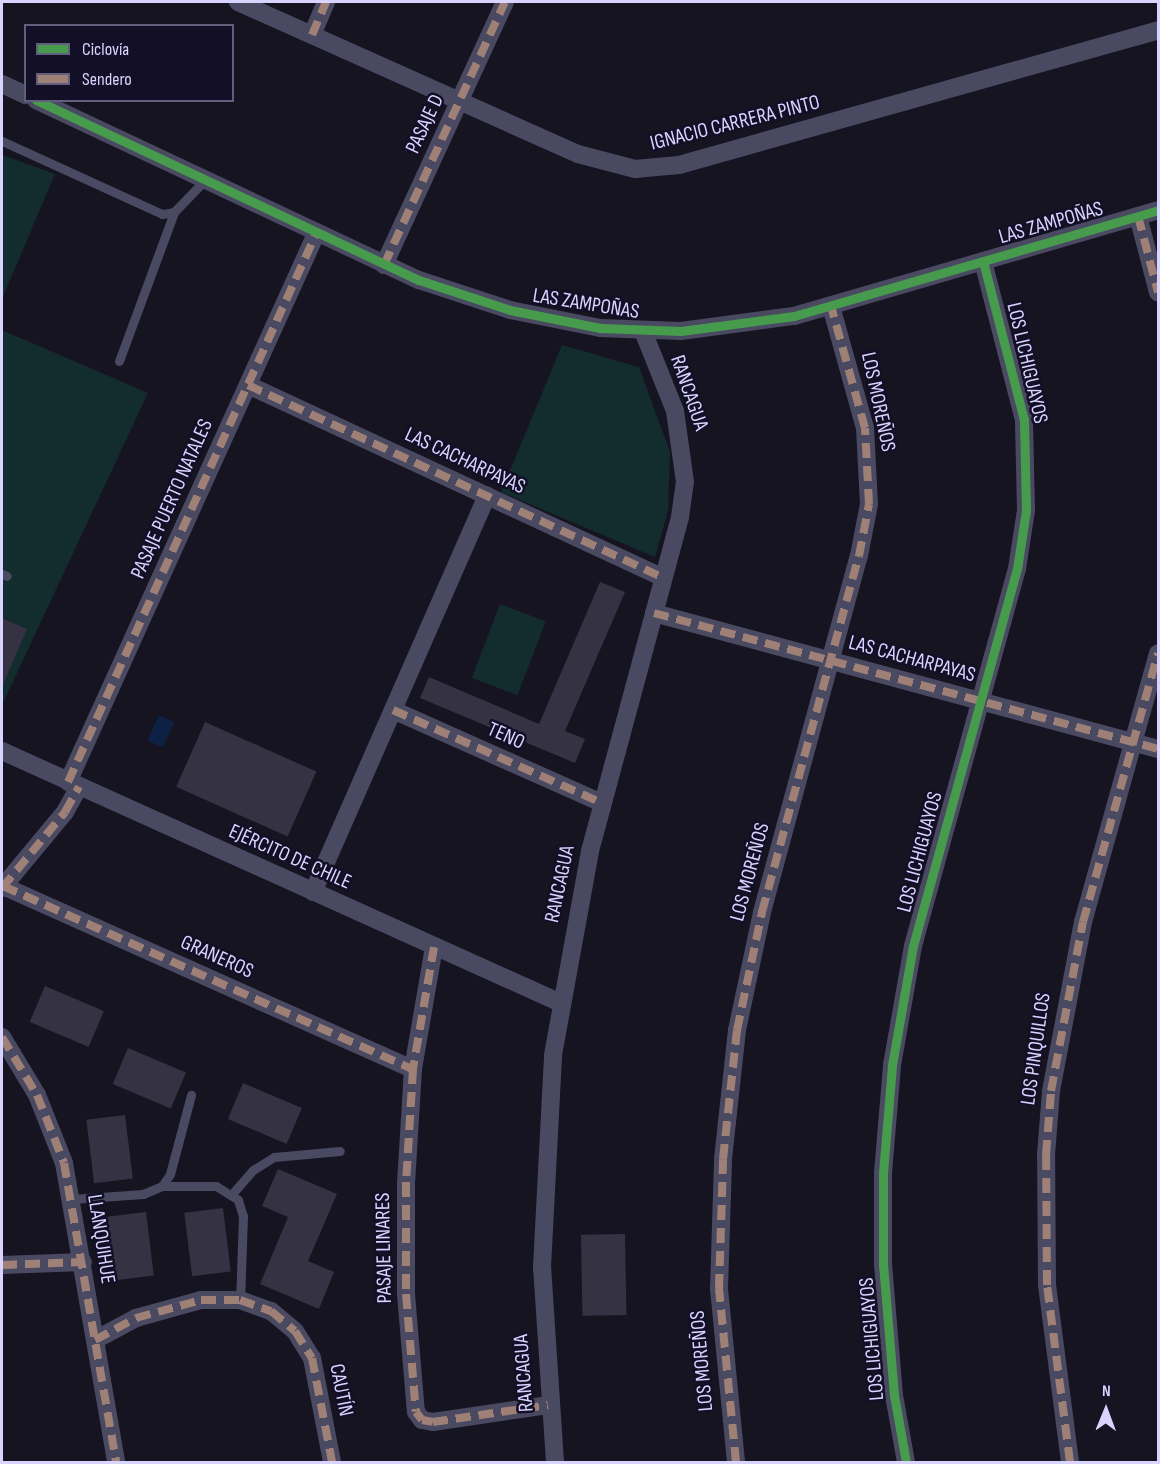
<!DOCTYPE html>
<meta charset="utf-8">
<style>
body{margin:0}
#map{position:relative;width:1160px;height:1464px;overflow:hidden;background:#161421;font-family:"Sofia Sans Condensed",sans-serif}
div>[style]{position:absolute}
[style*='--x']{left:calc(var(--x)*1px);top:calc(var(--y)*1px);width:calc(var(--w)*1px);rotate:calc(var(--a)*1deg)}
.green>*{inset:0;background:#132c2d;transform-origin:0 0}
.water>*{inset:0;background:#0d2144;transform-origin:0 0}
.building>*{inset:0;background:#343243;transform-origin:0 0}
.lane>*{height:9px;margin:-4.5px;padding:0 4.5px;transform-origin:4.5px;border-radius:4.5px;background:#4a4962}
.street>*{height:18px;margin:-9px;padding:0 9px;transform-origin:9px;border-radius:9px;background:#4a4962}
.quiet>*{height:8px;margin-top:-4px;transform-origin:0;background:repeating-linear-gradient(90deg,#9e8076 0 15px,transparent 0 23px)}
.cycleway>*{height:9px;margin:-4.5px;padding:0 4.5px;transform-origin:4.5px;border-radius:4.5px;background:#469c4c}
span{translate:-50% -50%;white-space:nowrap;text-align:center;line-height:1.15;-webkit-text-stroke:5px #130f26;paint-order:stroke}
.street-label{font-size:21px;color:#d9d4ff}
.frame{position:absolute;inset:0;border:3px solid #d9d4ff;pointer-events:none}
.legend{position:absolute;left:24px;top:24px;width:210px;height:78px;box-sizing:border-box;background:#130f26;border:2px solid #625e7d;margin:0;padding:8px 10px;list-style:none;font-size:18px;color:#d9d4ff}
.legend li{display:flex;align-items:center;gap:12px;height:30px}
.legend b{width:30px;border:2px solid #625e7d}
.north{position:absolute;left:1076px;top:1380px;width:60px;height:60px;-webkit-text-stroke:4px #130f26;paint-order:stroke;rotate:1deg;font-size:16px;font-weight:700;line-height:24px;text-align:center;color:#d9d4ff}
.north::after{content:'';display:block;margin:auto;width:21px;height:27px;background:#d9d4ff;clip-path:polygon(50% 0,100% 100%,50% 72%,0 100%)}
</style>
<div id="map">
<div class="green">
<i style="clip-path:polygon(2px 155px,55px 174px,2px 299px)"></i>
<i style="clip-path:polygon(2px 330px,148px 393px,2px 705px)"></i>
<i style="clip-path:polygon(562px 345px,639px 367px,670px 452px,668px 511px,655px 557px,501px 492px)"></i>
<i style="left:500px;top:604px;width:49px;height:79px;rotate:21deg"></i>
</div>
<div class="water">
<i style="left:159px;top:715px;width:17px;height:28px;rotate:25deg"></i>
</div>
<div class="building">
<i style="clip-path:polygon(600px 582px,625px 592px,565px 731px,585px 739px,575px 763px,420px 698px,429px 677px,539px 724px)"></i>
<i style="clip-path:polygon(2px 618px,27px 629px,2px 687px)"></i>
<i style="left:205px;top:722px;width:122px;height:71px;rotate:24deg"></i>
<i style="left:45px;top:986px;width:64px;height:39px;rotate:23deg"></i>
<i style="left:128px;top:1048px;width:63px;height:39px;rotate:23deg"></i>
<i style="left:243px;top:1083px;width:64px;height:39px;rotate:23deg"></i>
<i style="left:125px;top:1115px;width:64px;height:39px;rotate:83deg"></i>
<i style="clip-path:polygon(278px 1169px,337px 1194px,308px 1261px,334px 1272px,319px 1309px,260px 1284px,288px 1217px,262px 1206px)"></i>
<i style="left:223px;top:1208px;width:64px;height:39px;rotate:83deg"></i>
<i style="left:146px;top:1212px;width:64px;height:40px;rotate:83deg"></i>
<i style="left:625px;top:1234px;width:81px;height:44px;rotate:89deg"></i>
</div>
<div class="lane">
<i style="--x:2;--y:141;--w:176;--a:24.5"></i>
<i style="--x:162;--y:214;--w:12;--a:-9"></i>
<i style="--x:174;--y:212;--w:43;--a:-45.9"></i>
<i style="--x:119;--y:361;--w:159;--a:-69.7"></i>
<i style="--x:2;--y:574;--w:5;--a:22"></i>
<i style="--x:162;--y:1186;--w:54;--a:0"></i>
<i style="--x:216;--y:1186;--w:26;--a:32"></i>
<i style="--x:238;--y:1200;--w:17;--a:73"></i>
<i style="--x:243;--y:1216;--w:84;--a:92"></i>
<i style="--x:232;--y:1194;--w:32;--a:-49"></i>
<i style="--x:253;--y:1170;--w:25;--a:-32"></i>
<i style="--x:274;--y:1157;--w:66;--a:-5.2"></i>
<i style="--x:72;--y:1199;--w:71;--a:-4"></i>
<i style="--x:143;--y:1194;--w:21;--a:-23"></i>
<i style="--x:162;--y:1186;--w:14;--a:-56"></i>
<i style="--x:170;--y:1174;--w:82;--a:-75.1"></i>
</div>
<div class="street">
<i style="--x:238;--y:2;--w:372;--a:24.1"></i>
<i style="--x:578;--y:154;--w:59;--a:14.7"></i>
<i style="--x:635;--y:169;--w:44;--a:-5.2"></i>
<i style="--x:679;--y:165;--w:498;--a:-15.7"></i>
<i style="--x:312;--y:35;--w:36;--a:-67"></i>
<i style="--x:2;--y:84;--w:26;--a:25"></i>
<i style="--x:36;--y:100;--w:423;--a:25.2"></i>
<i style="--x:419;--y:280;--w:96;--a:18.2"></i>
<i style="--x:510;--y:310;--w:92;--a:11.3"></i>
<i style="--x:600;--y:328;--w:81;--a:2.1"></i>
<i style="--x:681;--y:331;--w:114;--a:-7.6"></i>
<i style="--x:794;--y:316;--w:379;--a:-16.2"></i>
<i style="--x:1138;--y:216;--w:79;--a:75.3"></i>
<i style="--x:384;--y:265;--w:289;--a:-65.3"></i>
<i style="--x:248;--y:385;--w:458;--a:24.9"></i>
<i style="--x:654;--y:613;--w:522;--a:15.1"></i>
<i style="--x:393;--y:710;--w:229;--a:24"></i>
<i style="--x:2;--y:751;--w:613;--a:24.27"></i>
<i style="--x:68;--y:782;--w:602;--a:-65.65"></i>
<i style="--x:3;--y:886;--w:449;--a:24.1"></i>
<i style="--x:2;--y:888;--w:99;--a:-50.3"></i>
<i style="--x:65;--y:812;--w:29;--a:-61"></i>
<i style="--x:313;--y:892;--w:433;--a:-66.3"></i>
<i style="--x:434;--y:947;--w:124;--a:99.8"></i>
<i style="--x:413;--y:1069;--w:113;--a:93.5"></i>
<i style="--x:406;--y:1182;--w:112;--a:90"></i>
<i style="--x:406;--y:1294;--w:118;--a:85.2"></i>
<i style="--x:416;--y:1412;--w:10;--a:53"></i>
<i style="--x:422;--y:1420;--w:11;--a:10"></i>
<i style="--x:433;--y:1422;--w:116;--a:-8.4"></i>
<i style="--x:2;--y:1037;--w:68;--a:58.9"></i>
<i style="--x:37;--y:1095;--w:73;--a:68.3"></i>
<i style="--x:64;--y:1163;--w:303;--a:80.1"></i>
<i style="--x:2;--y:1265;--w:81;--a:-2.1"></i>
<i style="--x:95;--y:1340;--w:47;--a:-28.2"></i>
<i style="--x:136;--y:1318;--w:67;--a:-15.5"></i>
<i style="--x:201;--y:1300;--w:39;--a:0"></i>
<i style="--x:240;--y:1300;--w:33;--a:20"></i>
<i style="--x:271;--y:1311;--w:31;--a:40"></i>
<i style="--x:295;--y:1331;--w:32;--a:58"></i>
<i style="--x:312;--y:1358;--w:106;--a:79.1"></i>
<i style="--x:555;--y:1462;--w:195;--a:-93.8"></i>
<i style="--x:542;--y:1267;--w:212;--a:-87"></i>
<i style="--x:553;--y:1055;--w:207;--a:-79.7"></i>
<i style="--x:590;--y:851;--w:346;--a:-74.9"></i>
<i style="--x:680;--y:517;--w:35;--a:-82"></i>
<i style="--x:685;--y:482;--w:72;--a:-98"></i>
<i style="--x:675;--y:411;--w:86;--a:-111.8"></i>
<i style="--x:736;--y:1462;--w:174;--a:-95.6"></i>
<i style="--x:719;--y:1289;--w:130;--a:-88.2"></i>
<i style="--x:723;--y:1159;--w:130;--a:-83.8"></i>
<i style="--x:737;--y:1030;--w:121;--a:-78"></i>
<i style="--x:762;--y:912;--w:369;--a:-74.8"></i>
<i style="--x:859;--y:556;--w:53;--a:-79.1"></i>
<i style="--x:869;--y:504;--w:76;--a:-93"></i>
<i style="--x:865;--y:428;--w:127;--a:-105.6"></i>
<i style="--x:906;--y:1462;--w:68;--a:-100.2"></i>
<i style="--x:894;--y:1395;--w:130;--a:-94.8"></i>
<i style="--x:883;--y:1265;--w:92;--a:-90"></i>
<i style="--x:883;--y:1173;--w:108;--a:-85.2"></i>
<i style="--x:892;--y:1065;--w:121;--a:-80"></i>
<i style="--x:913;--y:946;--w:391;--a:-74.6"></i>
<i style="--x:1017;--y:569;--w:60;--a:-81.3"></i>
<i style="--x:1026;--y:510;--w:90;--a:-91.3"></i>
<i style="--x:1024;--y:420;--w:164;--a:-104.5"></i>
<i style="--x:1070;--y:1462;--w:178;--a:-97.4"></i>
<i style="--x:1047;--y:1285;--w:130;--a:-90.4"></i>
<i style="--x:1046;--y:1155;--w:64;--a:-85.5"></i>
<i style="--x:1051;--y:1091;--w:172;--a:-79.3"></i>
<i style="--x:1083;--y:922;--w:279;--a:-74.4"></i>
</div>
<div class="quiet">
<i style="--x:312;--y:35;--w:36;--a:-67"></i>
<i style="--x:1138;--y:216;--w:79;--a:75.3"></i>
<i style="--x:384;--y:265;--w:289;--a:-65.3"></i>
<i style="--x:248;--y:385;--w:458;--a:24.9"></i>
<i style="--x:654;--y:613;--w:522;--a:15.1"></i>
<i style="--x:393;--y:710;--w:229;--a:24"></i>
<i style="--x:68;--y:782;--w:602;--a:-65.65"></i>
<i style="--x:3;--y:886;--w:449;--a:24.1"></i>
<i style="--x:2;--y:888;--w:99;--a:-50.3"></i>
<i style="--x:65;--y:812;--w:29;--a:-61"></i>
<i style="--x:434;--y:947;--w:124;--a:99.8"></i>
<i style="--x:413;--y:1069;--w:113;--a:93.5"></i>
<i style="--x:406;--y:1182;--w:112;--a:90"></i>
<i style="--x:406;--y:1294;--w:118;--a:85.2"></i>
<i style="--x:416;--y:1412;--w:10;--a:53"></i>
<i style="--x:422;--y:1420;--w:11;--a:10"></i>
<i style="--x:433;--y:1422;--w:116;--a:-8.4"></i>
<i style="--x:2;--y:1037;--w:68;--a:58.9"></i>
<i style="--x:37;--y:1095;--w:73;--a:68.3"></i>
<i style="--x:64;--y:1163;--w:303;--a:80.1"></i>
<i style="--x:2;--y:1265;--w:81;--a:-2.1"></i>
<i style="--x:95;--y:1340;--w:47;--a:-28.2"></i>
<i style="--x:136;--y:1318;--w:67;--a:-15.5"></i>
<i style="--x:201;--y:1300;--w:39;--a:0"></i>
<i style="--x:240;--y:1300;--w:33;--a:20"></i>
<i style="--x:271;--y:1311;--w:31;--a:40"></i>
<i style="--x:295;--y:1331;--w:32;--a:58"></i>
<i style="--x:312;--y:1358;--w:106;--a:79.1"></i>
<i style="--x:736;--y:1462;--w:174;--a:-95.6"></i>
<i style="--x:719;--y:1289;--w:130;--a:-88.2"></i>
<i style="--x:723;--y:1159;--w:130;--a:-83.8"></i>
<i style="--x:737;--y:1030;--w:121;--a:-78"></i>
<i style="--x:762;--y:912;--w:369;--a:-74.8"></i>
<i style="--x:859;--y:556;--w:53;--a:-79.1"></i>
<i style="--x:869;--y:504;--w:76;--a:-93"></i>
<i style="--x:865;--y:428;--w:127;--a:-105.6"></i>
<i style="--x:1070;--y:1462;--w:178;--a:-97.4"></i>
<i style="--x:1047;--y:1285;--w:130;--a:-90.4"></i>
<i style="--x:1046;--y:1155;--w:64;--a:-85.5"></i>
<i style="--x:1051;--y:1091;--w:172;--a:-79.3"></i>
<i style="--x:1083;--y:922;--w:279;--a:-74.4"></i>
</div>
<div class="cycleway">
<i style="--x:36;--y:100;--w:423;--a:25.2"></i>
<i style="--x:419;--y:280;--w:96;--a:18.2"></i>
<i style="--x:510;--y:310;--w:92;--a:11.3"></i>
<i style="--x:600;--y:328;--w:81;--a:2.1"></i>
<i style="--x:681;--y:331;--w:114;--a:-7.6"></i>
<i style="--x:794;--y:316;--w:379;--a:-16.2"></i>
<i style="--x:906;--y:1462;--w:68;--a:-100.2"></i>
<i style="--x:894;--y:1395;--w:130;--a:-94.8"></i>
<i style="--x:883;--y:1265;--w:92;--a:-90"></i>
<i style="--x:883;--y:1173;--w:108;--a:-85.2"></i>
<i style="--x:892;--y:1065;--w:121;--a:-80"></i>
<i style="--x:913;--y:946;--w:391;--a:-74.6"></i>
<i style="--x:1017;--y:569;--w:60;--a:-81.3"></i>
<i style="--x:1026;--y:510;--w:90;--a:-91.3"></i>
<i style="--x:1024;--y:420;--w:164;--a:-104.5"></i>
</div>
<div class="street-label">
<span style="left:735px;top:123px;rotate:-14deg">IGNACIO CARRERA PINTO</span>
<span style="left:425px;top:124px;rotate:-65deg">PASAJE D</span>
<span style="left:1051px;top:223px;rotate:-16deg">LAS ZAMPOÑAS</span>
<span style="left:586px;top:304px;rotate:9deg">LAS ZAMPOÑAS</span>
<span style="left:1027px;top:363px;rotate:77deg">LOS LICHIGUAYOS</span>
<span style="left:689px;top:393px;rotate:71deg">RANCAGUA</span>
<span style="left:878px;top:402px;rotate:78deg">LOS MOREÑOS</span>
<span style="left:465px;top:461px;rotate:25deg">LAS CACHARPAYAS</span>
<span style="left:172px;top:499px;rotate:-66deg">PASAJE PUERTO NATALES</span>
<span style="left:912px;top:659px;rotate:15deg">LAS CACHARPAYAS</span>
<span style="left:506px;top:736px;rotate:24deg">TENO</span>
<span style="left:920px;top:852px;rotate:-75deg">LOS LICHIGUAYOS</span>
<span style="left:290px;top:857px;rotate:24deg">EJÉRCITO DE CHILE</span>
<span style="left:750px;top:872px;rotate:-75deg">LOS MOREÑOS</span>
<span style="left:560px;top:884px;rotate:-78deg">RANCAGUA</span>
<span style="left:217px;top:957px;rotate:24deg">GRANEROS</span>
<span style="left:1036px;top:1049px;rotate:-82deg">LOS PINQUILLOS</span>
<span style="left:101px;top:1239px;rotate:81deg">LLANQUIHUE</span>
<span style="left:384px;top:1248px;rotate:-91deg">PASAJE LINARES</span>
<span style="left:872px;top:1339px;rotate:-95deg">LOS LICHIGUAYOS</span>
<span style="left:702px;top:1361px;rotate:-95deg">LOS MOREÑOS</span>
<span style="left:524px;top:1373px;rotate:-94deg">RANCAGUA</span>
<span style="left:341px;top:1390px;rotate:79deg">CAUTÍN</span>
</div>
<div class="frame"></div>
<ul class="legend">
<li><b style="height:8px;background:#469c4c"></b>Ciclovía</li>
<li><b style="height:8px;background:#9e8076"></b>Sendero</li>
</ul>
<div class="north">N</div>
</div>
